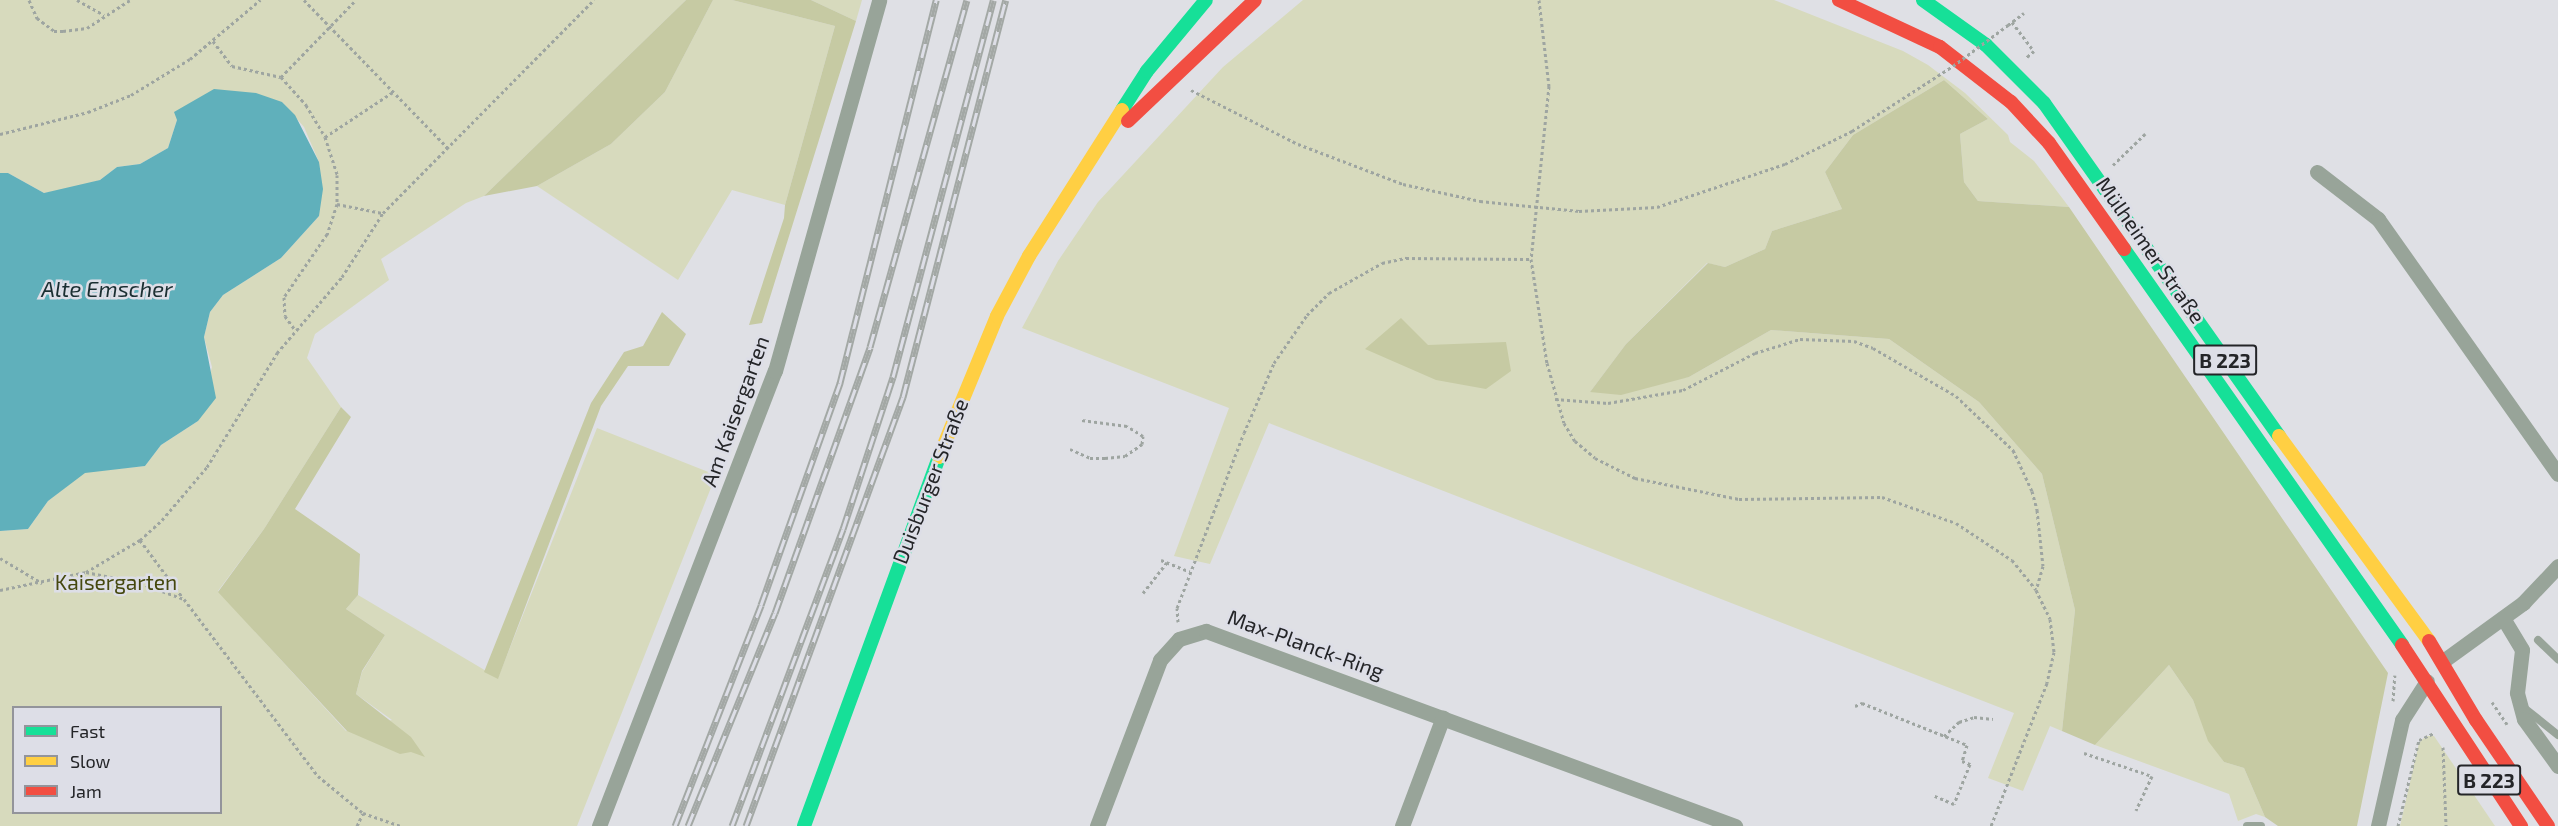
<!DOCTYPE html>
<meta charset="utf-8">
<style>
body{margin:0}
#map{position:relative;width:2558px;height:826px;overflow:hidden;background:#dfe0e5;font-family:"Exo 2",sans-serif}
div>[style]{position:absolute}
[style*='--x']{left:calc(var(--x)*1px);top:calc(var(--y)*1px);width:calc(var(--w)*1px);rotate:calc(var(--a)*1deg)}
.green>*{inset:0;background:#d7dabd}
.forest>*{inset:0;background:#c6caa3}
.water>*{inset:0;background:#60b0bb}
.path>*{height:3px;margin-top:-1.5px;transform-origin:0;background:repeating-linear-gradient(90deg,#9ea5a1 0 3px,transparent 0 6px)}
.lane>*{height:8px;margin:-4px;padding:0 4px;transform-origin:4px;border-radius:4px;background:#98a499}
.street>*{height:15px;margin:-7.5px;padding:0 7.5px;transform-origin:7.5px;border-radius:7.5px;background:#98a499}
.fast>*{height:14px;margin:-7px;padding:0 7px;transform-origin:7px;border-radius:7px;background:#16e098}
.slow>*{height:14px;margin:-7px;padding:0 7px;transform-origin:7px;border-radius:7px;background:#ffcf43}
.jam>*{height:14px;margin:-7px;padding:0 7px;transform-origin:7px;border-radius:7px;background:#f24e42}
.rail>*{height:7px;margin-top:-3.5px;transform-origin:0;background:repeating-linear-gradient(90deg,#dddee7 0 14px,#a3a8a5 0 28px);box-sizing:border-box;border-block:2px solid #a3a8a5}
.path-bridge>*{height:3px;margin-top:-1.5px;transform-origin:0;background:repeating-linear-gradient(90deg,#9ea5a1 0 3px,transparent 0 6px)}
span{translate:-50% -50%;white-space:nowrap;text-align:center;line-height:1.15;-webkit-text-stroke:5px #dddee7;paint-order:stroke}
.shield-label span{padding:2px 4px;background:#dddee7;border:2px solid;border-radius:4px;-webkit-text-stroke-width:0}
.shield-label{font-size:20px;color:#242528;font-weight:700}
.street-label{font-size:21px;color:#242528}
.park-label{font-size:21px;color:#45480e}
.water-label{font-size:22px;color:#1a2e31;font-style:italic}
.legend{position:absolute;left:12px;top:706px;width:210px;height:108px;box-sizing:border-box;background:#dddee7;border:2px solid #93949b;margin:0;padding:8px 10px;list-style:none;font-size:18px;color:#242528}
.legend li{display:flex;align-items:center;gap:12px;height:30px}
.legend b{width:30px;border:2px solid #93949b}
</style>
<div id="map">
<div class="green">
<i style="clip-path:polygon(evenodd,0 0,686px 0,484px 196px,466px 203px,381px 259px,389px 280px,315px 334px,307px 358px,341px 407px,264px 529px,218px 591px,346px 731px,392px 720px,356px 694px,362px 672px,385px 635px,346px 609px,358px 595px,498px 678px,597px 428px,716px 475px,577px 826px,0 826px,0 531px,28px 529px,48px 501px,85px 472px,145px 466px,161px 445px,198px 421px,212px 367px,204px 337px,210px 312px,223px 295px,281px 258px,319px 216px,319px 162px,304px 127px,282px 102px,177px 120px,168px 148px,140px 164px,117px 167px,100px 180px,70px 189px,44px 193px,8px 173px,0 173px,0 0,14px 708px,220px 708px,220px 812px,14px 812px,14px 708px)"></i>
<i style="clip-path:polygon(713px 0,732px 0,835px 26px,785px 205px,732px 190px,678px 280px,537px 186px,611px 144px,665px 92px)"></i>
<i style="clip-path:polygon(811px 0,862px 0,856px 21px)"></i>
<i style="clip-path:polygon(1303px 0,1774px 0,1903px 51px,1928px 65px,1965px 93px,2008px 135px,2010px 142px,2034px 161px,2069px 207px,1978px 201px,1964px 182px,1960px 134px,1988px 119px,1944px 80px,1853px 135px,1825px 172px,1842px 209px,1772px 231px,1765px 249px,1725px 267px,1707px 263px,1626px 344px,1590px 392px,1689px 377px,1771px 330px,1889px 339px,1979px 402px,2042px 474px,2075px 610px,2062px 731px,2050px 726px,2023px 791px,1988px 778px,2014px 713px,1269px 423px,1210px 564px,1174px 556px,1229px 408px,1022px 328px,1058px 261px,1098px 202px,1223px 67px)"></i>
<i style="clip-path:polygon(2169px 665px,2193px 700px,2209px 741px,2224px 762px,2244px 768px,2265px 817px,2256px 814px,2238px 821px,2229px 794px,2095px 745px)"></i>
<i style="clip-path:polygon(2426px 736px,2434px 736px,2495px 826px,2400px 826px,2419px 743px)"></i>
</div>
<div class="forest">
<i style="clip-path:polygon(686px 0,713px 0,665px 92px,611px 144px,537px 186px,484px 196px)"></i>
<i style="clip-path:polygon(732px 0,811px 0,856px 21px,762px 323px,749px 325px,784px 218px,785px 205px,835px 26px)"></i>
<i style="clip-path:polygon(1944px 80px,1988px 119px,1960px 134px,1964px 182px,1978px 201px,2069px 207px,2388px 673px,2357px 826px,2278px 826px,2265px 817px,2244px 768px,2224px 762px,2208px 741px,2193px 700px,2169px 665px,2095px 745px,2062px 731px,2075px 610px,2042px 474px,1979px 402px,1889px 339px,1771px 330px,1689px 377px,1621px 395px,1590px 392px,1626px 344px,1708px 263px,1725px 267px,1765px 249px,1772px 231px,1842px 209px,1825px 172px,1853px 135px)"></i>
<i style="clip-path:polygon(662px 312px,686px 334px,669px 366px,628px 366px,601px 406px,498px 679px,484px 672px,591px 403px,624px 352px,643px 346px)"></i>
<i style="clip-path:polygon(1401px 318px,1428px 345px,1506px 342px,1511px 371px,1486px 389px,1436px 380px,1365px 349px)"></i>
<i style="clip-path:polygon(341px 407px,351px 417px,295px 509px,360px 554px,358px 595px,346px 609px,385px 635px,362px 671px,356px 694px,411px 737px,425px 757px,411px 752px,400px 754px,347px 731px,218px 592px,264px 529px)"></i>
</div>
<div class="water">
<i style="clip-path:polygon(214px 89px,256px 93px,282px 102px,295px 115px,319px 162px,323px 189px,319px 216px,281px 258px,223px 295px,210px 312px,204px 337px,216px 398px,198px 421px,161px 445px,145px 466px,85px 473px,48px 501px,28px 529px,0 531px,0 173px,8px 173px,44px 193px,100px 180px,117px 167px,140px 164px,168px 148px,177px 120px,174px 112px)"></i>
</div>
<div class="path">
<i style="--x:29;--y:0;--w:20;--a:66"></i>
<i style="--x:37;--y:18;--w:21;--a:37"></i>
<i style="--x:54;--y:31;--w:9;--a:0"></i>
<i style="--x:63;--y:31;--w:24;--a:-7"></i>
<i style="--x:87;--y:28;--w:51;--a:-33.1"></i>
<i style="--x:77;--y:0;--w:31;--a:29"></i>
<i style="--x:304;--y:0;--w:208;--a:45.8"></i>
<i style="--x:1539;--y:0;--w:87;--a:83.4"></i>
<i style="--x:1549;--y:86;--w:174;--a:95.9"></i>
<i style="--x:1531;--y:259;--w:105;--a:81.3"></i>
<i style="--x:1547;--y:363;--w:62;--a:74.2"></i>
<i style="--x:1564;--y:423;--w:21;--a:59"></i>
<i style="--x:1575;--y:441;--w:26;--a:40"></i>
<i style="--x:1595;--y:458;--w:45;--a:26.6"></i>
<i style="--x:1635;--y:478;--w:106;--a:11.4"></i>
<i style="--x:1739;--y:499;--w:143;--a:-0.8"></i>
<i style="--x:1882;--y:497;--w:78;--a:19.4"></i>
<i style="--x:1956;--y:523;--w:67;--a:33.5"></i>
<i style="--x:2012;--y:560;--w:38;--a:51"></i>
<i style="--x:2036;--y:590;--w:32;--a:64"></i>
<i style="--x:2050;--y:619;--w:33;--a:83"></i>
<i style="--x:2054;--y:652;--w:32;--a:103"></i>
<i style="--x:2047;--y:683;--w:154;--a:111.4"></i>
<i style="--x:2012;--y:22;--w:36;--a:53"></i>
<i style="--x:2034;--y:51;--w:11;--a:139"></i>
<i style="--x:2008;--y:25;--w:20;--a:-37"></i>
<i style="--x:213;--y:41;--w:31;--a:53"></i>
<i style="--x:232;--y:66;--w:50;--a:12.7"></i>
<i style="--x:281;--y:77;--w:38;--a:48"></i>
<i style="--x:306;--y:105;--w:37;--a:59"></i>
<i style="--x:325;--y:137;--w:40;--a:72"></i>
<i style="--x:337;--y:175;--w:29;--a:90"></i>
<i style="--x:337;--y:204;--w:32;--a:108"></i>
<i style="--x:327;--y:234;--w:76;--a:124.3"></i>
<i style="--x:284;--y:297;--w:19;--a:87"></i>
<i style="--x:285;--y:316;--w:17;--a:54"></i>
<i style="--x:281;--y:77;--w:107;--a:-45.8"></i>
<i style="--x:1191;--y:90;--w:120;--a:26.8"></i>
<i style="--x:1298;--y:144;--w:112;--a:20.9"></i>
<i style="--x:1403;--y:184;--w:79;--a:12.4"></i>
<i style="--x:1480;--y:201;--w:100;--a:5.8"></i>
<i style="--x:1579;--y:211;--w:78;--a:-2.9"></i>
<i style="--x:1657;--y:207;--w:135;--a:-18.6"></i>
<i style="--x:1785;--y:164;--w:75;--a:-26.2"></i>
<i style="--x:0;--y:134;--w:91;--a:-14"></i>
<i style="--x:88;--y:112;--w:46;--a:-21.6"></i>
<i style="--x:131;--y:95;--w:69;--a:-31.4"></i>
<i style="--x:190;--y:59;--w:92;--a:-40.1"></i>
<i style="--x:325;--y:137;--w:82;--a:-33.5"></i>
<i style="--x:2113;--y:165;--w:45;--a:-44.1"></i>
<i style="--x:337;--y:204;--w:46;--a:11.3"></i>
<i style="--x:1555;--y:399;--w:53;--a:4.3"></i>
<i style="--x:1608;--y:403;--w:76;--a:-9.8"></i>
<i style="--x:1683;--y:390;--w:81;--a:-27.2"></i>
<i style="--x:1755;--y:353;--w:47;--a:-17.3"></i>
<i style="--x:1800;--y:339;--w:54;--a:2.1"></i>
<i style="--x:1854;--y:341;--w:20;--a:20"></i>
<i style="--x:1873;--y:348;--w:96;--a:30"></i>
<i style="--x:1956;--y:396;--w:79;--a:43.5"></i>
<i style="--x:2013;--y:450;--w:45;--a:65.1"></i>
<i style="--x:2032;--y:491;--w:20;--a:75"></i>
<i style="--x:2037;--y:510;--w:56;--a:83.9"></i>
<i style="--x:2043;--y:566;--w:25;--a:106"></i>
<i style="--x:1070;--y:449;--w:22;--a:24"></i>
<i style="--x:1090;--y:458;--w:15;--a:0"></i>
<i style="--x:1105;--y:458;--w:20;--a:-6"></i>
<i style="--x:1125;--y:456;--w:21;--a:-35"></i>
<i style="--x:1142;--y:444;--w:8;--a:-83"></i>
<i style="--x:1143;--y:436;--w:19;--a:-148"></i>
<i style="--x:1127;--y:426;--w:46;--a:-172.6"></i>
<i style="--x:140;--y:540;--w:72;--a:53.4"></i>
<i style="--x:0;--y:558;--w:49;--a:30.8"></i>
<i style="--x:1161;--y:560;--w:31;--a:22"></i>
<i style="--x:86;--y:572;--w:55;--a:11.5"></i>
<i style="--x:140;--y:583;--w:47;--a:20"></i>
<i style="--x:184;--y:599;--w:222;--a:52.9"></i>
<i style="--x:318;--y:776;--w:58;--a:39.4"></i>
<i style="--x:363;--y:813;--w:39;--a:19"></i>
<i style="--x:0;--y:590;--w:88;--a:-11.8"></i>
<i style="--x:86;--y:572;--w:63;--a:-30.7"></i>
<i style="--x:140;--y:540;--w:30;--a:-42"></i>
<i style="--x:162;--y:520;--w:70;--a:-49.7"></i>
<i style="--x:207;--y:467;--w:134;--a:-58.4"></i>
<i style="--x:277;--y:353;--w:100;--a:-49.5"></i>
<i style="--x:342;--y:277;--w:76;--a:-57.4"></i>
<i style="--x:383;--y:213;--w:300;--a:-45.3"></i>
<i style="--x:1143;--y:593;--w:39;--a:-52"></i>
<i style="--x:1178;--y:622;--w:14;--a:-94"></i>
<i style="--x:1177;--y:608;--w:187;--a:-69.1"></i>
<i style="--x:1244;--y:433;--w:76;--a:-66.8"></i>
<i style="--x:1274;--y:363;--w:58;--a:-55.5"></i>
<i style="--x:1307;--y:315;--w:31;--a:-45"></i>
<i style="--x:1329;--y:293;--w:61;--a:-29.5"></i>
<i style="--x:1382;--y:263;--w:25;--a:-12"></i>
<i style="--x:1406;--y:258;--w:125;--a:0.5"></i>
<i style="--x:2393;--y:701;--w:26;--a:-86"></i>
<i style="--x:2492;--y:702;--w:27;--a:56"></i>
<i style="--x:1855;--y:706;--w:8;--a:-23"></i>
<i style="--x:1862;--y:703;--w:113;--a:21.8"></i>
<i style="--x:1967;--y:745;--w:17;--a:107"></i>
<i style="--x:1962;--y:761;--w:9;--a:21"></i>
<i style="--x:1970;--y:764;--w:43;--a:111.8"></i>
<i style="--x:1954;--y:804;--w:21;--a:-157"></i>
<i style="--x:1944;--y:736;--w:21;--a:-43"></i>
<i style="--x:1959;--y:722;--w:16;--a:-18"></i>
<i style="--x:1974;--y:717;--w:19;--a:6"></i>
<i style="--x:2443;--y:747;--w:79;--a:87.8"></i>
<i style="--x:2084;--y:753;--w:72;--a:18.7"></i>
<i style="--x:2152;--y:776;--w:38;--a:115"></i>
<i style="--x:357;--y:826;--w:14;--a:-65"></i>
<i style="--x:2398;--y:826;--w:89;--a:-76.3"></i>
<i style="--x:2419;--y:740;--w:17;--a:-25"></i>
</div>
<div class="lane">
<i style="--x:2538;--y:640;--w:28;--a:44"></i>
<i style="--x:2523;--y:707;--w:45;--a:38.7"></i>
<i style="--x:2247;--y:826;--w:14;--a:0"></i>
</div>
<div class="street">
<i style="--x:2317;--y:172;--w:77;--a:37.6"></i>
<i style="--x:2378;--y:219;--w:312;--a:54.8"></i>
<i style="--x:2503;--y:618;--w:37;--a:59"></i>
<i style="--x:2522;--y:650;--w:43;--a:96.6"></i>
<i style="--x:2517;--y:693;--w:27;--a:75"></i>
<i style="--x:2524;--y:719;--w:58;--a:54.1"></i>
<i style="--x:2443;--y:661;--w:99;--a:-35.9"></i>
<i style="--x:2523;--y:603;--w:51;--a:-46.6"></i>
<i style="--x:599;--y:826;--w:488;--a:-68.9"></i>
<i style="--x:775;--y:371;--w:385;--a:-74.3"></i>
<i style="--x:1097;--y:826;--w:178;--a:-69.2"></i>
<i style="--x:1160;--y:660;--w:28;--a:-48"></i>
<i style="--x:1179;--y:639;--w:28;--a:-17"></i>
<i style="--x:1206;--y:631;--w:564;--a:20.23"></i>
<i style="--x:1402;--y:826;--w:116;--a:-69.4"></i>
<i style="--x:2378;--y:826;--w:109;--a:-77.2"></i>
<i style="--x:2402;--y:720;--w:46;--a:-57.3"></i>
</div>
<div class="fast">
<i style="--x:1923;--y:0;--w:77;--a:35.5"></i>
<i style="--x:1986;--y:45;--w:82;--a:45"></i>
<i style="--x:2044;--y:103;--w:408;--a:54.8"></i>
<i style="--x:1122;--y:110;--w:46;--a:-57.3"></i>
<i style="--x:1147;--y:71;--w:92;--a:-50.3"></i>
<i style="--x:2124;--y:249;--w:484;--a:54.9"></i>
<i style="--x:804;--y:826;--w:393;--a:-69.9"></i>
</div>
<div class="slow">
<i style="--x:2279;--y:436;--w:254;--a:53.8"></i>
<i style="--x:939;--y:457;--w:152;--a:-67.6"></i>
<i style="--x:997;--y:316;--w:68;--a:-61.9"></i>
<i style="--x:1029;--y:256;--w:173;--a:-57.5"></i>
</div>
<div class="jam">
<i style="--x:1839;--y:0;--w:111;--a:25"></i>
<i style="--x:1940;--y:47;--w:90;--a:37.8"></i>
<i style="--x:2011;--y:102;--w:56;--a:47.2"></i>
<i style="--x:2049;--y:143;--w:130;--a:54.7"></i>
<i style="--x:1128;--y:121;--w:175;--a:-43.6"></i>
<i style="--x:2429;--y:641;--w:92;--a:59.3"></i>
<i style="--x:2476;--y:720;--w:128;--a:55.8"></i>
<i style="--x:2402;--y:645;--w:217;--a:56.7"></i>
</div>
<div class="rail">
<i style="--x:675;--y:826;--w:237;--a:-68.7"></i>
<i style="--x:761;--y:605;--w:236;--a:-70.4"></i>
<i style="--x:840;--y:383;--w:395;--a:-75.9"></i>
<i style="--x:688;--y:826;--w:230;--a:-67.8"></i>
<i style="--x:775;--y:613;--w:282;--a:-70.3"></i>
<i style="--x:870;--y:347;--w:360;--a:-74.4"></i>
<i style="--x:732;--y:826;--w:317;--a:-69.5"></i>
<i style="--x:843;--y:529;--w:160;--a:-71.8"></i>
<i style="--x:893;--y:377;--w:390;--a:-75.1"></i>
<i style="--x:746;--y:826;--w:457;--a:-69.9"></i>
<i style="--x:903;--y:397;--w:410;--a:-75.5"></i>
</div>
<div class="path-bridge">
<i style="--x:1852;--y:131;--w:120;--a:-32.8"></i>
<i style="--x:1953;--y:66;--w:69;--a:-36.7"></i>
</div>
<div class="shield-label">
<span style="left:2225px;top:360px">B 223</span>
<span style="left:2489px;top:780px">B 223</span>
</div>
<div class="street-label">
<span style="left:2151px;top:250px;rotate:55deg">Mülheimer Straße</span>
<span style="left:735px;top:411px;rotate:-70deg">Am Kaisergarten</span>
<span style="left:930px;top:481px;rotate:-69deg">Duisburger Straße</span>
<span style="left:1306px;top:644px;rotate:20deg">Max-Planck-Ring</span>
</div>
<div class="park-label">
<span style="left:116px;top:582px">Kaisergarten</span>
</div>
<div class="water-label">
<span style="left:107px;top:289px">Alte Emscher</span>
</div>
<ul class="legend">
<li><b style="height:8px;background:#16e098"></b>Fast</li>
<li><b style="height:8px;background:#ffcf43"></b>Slow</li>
<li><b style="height:8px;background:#f24e42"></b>Jam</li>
</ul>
</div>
